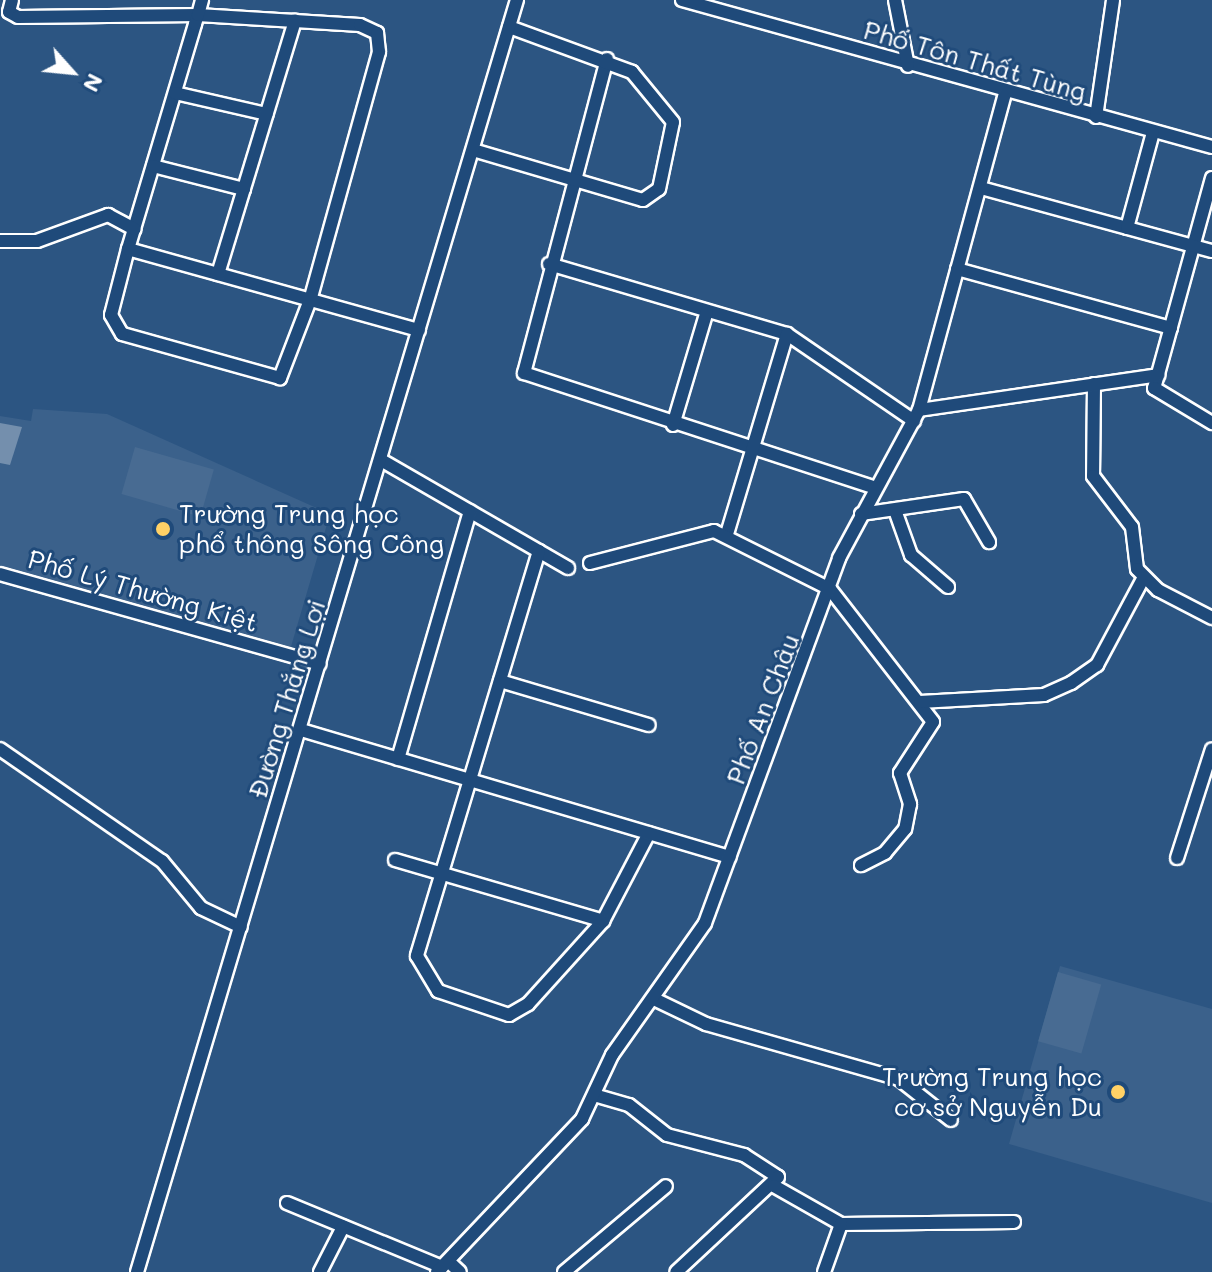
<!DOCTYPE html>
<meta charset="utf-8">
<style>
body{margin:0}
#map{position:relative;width:1212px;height:1272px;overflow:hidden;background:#2c5582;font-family:Mali,sans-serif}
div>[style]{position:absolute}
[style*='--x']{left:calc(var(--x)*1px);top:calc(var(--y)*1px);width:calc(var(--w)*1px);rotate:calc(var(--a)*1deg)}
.built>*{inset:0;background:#3b618b}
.green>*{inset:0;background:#486b92;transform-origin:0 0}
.water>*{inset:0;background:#748fad}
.roads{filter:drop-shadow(2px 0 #fff) drop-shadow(-2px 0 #fff) drop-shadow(0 2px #fff) drop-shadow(0 -2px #fff)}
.minor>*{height:12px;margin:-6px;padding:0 6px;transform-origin:6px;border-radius:6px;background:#1f4a7a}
.dots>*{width:22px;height:22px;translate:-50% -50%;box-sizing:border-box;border:4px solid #1f4a7a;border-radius:50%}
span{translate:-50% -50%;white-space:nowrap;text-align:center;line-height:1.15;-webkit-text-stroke:6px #1f4a7a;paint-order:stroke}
.street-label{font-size:26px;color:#fff}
.poi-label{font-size:26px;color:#fff}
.left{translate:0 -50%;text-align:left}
.right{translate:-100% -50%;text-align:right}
.north{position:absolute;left:32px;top:32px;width:80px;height:80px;-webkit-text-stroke:6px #1f4a7a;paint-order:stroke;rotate:117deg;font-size:22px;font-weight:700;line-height:32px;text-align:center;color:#fff}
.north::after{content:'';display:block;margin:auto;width:28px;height:36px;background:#fff;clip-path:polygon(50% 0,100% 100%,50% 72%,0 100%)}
</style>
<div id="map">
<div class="built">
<i style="clip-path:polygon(33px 409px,107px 414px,330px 514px,290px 650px,0 567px,0 416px,31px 421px)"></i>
<i style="clip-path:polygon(1060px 966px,1212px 1009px,1212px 1203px,1009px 1144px)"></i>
</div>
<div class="green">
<i style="left:135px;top:447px;width:82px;height:49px;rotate:16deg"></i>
<i style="left:1058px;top:972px;width:45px;height:72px;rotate:16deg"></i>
</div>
<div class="water">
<i style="clip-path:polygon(0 423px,22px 427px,10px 465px,0 463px)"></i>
</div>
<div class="roads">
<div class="minor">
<i style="--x:12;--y:0;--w:12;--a:104"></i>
<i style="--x:9;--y:12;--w:10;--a:29"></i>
<i style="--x:18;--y:17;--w:180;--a:-0.6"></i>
<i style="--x:198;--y:15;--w:162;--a:3.5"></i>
<i style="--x:360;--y:25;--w:19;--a:25"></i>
<i style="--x:377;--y:33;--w:19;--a:84"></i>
<i style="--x:379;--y:52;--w:257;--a:105.5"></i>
<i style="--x:310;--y:300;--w:84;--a:111"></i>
<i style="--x:280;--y:378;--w:164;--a:-164.4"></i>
<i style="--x:122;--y:334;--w:22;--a:-120"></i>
<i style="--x:111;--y:315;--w:68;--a:-75.6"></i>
<i style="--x:128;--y:249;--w:235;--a:-73.4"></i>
<i style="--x:195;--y:24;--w:9;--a:-72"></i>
<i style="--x:198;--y:15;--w:16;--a:-75"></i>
<i style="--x:682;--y:0;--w:550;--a:15.5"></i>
<i style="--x:895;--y:0;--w:67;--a:78.9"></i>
<i style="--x:607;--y:59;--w:325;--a:104.8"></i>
<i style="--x:524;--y:373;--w:370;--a:18.1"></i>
<i style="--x:175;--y:93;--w:94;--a:12.9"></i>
<i style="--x:1096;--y:117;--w:118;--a:-81.7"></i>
<i style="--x:473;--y:150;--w:177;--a:16.4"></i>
<i style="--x:643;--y:200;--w:19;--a:-35"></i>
<i style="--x:659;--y:189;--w:68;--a:-78.2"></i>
<i style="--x:673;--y:122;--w:65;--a:-129.4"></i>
<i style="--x:632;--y:72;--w:131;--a:-159.9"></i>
<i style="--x:153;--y:166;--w:94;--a:14.2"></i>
<i style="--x:1212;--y:178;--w:218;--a:105.4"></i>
<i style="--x:1154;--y:388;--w:68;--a:31.1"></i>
<i style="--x:981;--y:188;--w:239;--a:15.3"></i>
<i style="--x:1127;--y:228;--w:99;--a:-74.8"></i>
<i style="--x:0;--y:241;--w:37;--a:0"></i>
<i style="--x:37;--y:241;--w:76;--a:-20.1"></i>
<i style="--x:108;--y:215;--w:30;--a:28"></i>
<i style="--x:128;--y:249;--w:302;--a:15.6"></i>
<i style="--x:549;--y:264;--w:248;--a:16.4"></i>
<i style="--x:787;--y:334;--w:154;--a:34.4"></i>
<i style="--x:957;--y:269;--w:222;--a:15.4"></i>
<i style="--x:218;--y:274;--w:265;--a:-73.1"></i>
<i style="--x:1094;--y:384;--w:92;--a:90.6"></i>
<i style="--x:1093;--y:476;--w:64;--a:52.6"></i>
<i style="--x:1132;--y:527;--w:42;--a:83.2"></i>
<i style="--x:1137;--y:569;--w:30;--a:45"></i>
<i style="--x:1158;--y:590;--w:61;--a:27.4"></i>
<i style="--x:919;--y:410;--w:242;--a:-8.3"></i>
<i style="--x:673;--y:425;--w:119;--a:-73.4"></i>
<i style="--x:381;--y:460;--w:216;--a:30"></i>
<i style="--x:896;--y:513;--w:45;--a:70.3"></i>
<i style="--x:911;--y:555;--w:49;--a:40.9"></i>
<i style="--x:861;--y:514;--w:104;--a:-8.3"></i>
<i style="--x:964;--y:499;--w:50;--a:59.8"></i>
<i style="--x:727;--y:534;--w:209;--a:-73.3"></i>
<i style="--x:539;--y:551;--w:423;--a:106.8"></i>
<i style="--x:417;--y:956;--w:41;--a:59"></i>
<i style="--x:438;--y:991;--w:75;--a:18.7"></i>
<i style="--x:509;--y:1015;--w:22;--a:-30"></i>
<i style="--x:528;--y:1004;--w:112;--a:-47.9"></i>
<i style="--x:603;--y:921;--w:99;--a:-62.4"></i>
<i style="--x:590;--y:563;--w:128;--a:-14.5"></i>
<i style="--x:714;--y:531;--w:130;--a:26.6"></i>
<i style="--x:830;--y:589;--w:168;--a:52.2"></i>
<i style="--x:933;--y:722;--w:61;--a:122.9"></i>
<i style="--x:900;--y:773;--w:33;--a:72"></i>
<i style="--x:910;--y:804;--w:25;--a:101"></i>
<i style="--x:905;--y:829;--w:31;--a:130"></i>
<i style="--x:885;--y:853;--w:27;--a:153"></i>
<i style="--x:0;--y:574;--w:332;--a:15.7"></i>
<i style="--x:500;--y:681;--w:155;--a:16.5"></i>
<i style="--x:920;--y:702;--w:124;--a:-3.2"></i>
<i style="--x:1044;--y:695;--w:30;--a:-24"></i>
<i style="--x:1071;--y:683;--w:32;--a:-35"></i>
<i style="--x:1097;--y:665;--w:98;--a:-61.9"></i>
<i style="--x:301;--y:730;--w:447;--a:16.5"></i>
<i style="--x:0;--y:749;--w:197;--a:34.7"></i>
<i style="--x:162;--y:861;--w:61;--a:50.3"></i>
<i style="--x:201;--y:908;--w:44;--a:25.4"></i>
<i style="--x:398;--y:759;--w:258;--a:-73.8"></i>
<i style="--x:1177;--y:858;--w:114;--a:-72.2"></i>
<i style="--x:395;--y:860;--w:217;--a:16.3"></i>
<i style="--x:654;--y:999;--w:58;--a:25.7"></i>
<i style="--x:706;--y:1024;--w:201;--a:15.9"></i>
<i style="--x:899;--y:1079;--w:66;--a:38.3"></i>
<i style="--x:594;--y:1095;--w:36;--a:16"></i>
<i style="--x:629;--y:1105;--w:48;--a:38.3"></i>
<i style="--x:667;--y:1135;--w:80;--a:14.6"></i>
<i style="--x:744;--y:1155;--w:40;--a:32.9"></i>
<i style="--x:778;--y:1177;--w:139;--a:137"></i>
<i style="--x:774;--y:1186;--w:77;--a:29.6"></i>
<i style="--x:841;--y:1224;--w:173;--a:-0.7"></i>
<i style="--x:287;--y:1203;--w:168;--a:22.4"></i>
<i style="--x:448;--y:1261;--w:16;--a:43"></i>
<i style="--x:137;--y:1272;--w:1328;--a:-73.37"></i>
<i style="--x:320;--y:1272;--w:51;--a:-62.9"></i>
<i style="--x:437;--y:1272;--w:211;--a:-46.5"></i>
<i style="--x:582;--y:1119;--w:71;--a:-64.9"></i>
<i style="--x:612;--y:1055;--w:161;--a:-54.8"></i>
<i style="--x:705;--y:923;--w:389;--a:-69.8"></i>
<i style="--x:839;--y:558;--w:168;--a:-61.6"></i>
<i style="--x:919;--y:410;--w:327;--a:-74.8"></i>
<i style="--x:564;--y:1272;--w:133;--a:-40.1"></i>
<i style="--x:824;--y:1272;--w:51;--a:-70.5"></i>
</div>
</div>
<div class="dots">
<i style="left:163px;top:529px;background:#ffd166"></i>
<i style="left:1118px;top:1092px;background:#ffd166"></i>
</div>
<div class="street-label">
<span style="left:975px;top:61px;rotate:16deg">Phố Tôn Thất Tùng</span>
<span style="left:143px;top:591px;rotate:16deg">Phố Lý Thường Kiệt</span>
<span style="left:287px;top:699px;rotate:-73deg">Đường Thắng Lợi</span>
<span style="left:763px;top:709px;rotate:-69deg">Phố An Châu</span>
</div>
<div class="poi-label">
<span class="left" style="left:179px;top:529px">Trường Trung học<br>phổ thông Sông Công</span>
<span class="right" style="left:1102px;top:1092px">Trường Trung học<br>cơ sở Nguyễn Du</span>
</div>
<div class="north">N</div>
</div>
